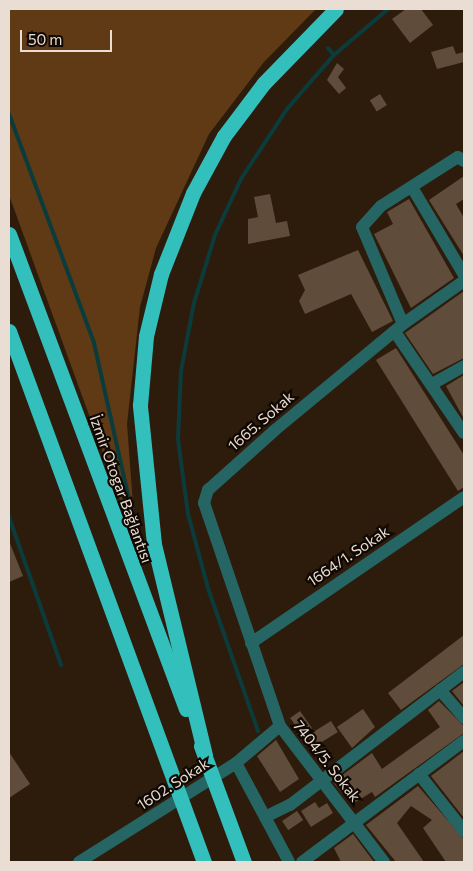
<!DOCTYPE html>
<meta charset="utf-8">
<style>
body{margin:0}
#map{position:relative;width:473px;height:871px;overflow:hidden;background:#2d1c0c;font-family:Commissioner,sans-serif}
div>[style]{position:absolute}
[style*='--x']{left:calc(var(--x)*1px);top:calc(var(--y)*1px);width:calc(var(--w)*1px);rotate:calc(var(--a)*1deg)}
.green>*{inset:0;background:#5f3a15}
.stream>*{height:4px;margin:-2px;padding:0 2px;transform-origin:2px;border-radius:2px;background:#0b3c3b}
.building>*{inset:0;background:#604c3a;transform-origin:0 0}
.minor>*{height:12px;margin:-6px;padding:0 6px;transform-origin:6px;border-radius:6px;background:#256563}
.highway>*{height:15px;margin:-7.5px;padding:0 7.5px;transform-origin:7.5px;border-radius:7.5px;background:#33bfbc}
span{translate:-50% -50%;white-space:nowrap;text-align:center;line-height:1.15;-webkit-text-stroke:4.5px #100803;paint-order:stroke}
.street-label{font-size:15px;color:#eaddd3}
.frame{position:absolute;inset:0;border:10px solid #eaddd3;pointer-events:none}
.scale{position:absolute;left:20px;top:30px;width:92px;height:22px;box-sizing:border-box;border:2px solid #eaddd3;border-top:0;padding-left:6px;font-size:15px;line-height:18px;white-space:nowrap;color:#eaddd3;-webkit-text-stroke:4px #100803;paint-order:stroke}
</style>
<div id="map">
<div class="green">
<i style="clip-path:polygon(9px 9px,316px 9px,264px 62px,209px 134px,156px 248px,140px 307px,127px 424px,136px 544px,9px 195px)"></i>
</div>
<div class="stream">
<i style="--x:328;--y:48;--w:9;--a:49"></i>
<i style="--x:9;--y:114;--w:244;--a:69.6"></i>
<i style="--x:94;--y:343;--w:202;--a:77.4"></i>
<i style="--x:9;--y:517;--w:157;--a:70.6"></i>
<i style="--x:258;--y:731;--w:151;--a:-109.3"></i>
<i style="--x:208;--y:588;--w:77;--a:-105.1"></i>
<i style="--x:188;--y:514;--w:76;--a:-97.6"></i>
<i style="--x:178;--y:439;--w:68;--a:-87.5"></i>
<i style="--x:181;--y:371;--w:69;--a:-79.2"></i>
<i style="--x:194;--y:303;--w:71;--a:-72.8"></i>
<i style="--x:215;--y:235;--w:62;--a:-65.1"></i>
<i style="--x:241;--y:179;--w:84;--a:-56.7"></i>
<i style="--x:287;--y:109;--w:72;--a:-49"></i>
<i style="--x:334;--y:55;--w:71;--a:-40.4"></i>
</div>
<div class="building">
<i style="clip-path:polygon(406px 9px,421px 9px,433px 25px,410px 43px,392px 19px)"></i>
<i style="clip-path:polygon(453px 46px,456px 54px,464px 52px,464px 62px,437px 69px,431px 52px)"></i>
<i style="clip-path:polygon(337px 63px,344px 69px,338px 77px,346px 88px,339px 94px,327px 80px)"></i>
<i style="left:380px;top:94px;width:13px;height:12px;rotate:58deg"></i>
<i style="clip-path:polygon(464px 176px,464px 199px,456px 204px,464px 218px,464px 256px,429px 200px)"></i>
<i style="clip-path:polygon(270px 194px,276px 223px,287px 221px,290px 236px,248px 244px,248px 219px,258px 217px,254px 197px)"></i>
<i style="clip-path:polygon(409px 199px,454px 278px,411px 308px,374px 234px,393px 224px,387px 212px)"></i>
<i style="clip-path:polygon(358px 250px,393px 321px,372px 332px,351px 294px,305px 314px,299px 301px,305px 290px,298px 275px)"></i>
<i style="clip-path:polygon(464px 291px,464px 358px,433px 374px,405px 333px)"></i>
<i style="clip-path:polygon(396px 348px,464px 455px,464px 487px,458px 491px,376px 360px)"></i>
<i style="clip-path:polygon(464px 375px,464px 419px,446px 386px)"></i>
<i style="clip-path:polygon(9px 541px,23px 576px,9px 582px)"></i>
<i style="clip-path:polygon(464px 635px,464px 664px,401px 710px,388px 693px)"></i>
<i style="clip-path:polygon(464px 682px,464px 706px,452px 691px)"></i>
<i style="clip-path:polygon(439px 701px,464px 726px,464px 733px,375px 797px,372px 792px,354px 803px,346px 790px,342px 793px,333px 782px,372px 753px,382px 769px,440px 727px,428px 710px)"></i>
<i style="clip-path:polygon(363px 709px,375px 727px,352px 748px,337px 727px)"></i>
<i style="left:300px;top:711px;width:21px;height:12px;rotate:55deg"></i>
<i style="left:331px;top:721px;width:13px;height:28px;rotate:58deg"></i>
<i style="clip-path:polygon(276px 740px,299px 779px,280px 792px,257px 756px)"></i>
<i style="clip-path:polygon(464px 751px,464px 818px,431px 776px)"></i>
<i style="clip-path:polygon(9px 752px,30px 784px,9px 798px)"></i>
<i style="clip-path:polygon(418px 786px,464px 839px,464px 862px,446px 862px,423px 828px,432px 820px,411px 806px,397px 823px,424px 862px,396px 862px,366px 825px)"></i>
<i style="clip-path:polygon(315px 802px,319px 808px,327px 803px,333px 813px,311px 827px,301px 811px)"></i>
<i style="left:297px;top:811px;width:11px;height:18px;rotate:56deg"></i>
<i style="clip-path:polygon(353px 834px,374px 862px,341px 862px,334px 848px)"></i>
</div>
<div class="minor">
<i style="--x:413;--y:189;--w:100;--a:59.3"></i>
<i style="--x:403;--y:324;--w:105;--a:-112.9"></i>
<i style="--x:362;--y:227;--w:28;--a:-48"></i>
<i style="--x:381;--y:206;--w:91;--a:-32.5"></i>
<i style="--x:458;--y:157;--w:7;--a:34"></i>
<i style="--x:395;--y:332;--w:122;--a:55.7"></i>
<i style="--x:432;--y:384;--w:37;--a:-29"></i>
<i style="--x:251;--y:643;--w:258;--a:-34.4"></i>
<i style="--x:440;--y:690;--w:37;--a:49"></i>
<i style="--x:236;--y:763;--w:112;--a:61.8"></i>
<i style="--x:419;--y:774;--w:73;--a:51.7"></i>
<i style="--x:265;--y:817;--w:28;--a:-26"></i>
<i style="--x:290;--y:805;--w:219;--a:-37.4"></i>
<i style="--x:79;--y:862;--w:186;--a:-32.2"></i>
<i style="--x:236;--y:763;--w:57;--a:-40.1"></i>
<i style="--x:302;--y:862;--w:202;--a:-36.8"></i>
<i style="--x:384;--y:862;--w:171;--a:-127.4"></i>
<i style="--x:280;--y:726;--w:236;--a:-108.8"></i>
<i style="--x:204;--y:503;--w:14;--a:-73"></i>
<i style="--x:208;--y:490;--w:90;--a:-41.8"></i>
<i style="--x:275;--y:430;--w:166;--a:-39.6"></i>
<i style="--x:403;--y:324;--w:75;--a:-35.2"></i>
</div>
<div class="highway">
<i style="--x:9;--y:234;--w:507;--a:69.56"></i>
<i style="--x:9;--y:331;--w:566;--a:69.84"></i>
<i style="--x:201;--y:746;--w:124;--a:69.7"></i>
<i style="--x:205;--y:755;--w:217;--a:-103.6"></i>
<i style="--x:154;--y:544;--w:140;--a:-95.8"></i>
<i style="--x:140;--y:405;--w:69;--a:-85"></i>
<i style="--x:146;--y:336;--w:64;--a:-76.4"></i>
<i style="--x:161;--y:274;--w:87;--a:-68.4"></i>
<i style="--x:193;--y:193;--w:65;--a:-61.5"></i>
<i style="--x:224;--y:136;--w:66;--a:-53"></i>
<i style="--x:264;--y:83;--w:103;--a:-45.8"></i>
</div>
<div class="street-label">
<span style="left:261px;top:421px;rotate:-41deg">1665. Sokak</span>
<span style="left:121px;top:489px;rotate:70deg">İzmir Otogar Bağlantısı</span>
<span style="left:348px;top:556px;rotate:-34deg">1664/1. Sokak</span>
<span style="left:327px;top:761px;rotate:52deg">7404/5. Sokak</span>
<span style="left:173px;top:784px;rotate:-33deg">1602. Sokak</span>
</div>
<div class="frame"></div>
<div class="scale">50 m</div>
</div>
